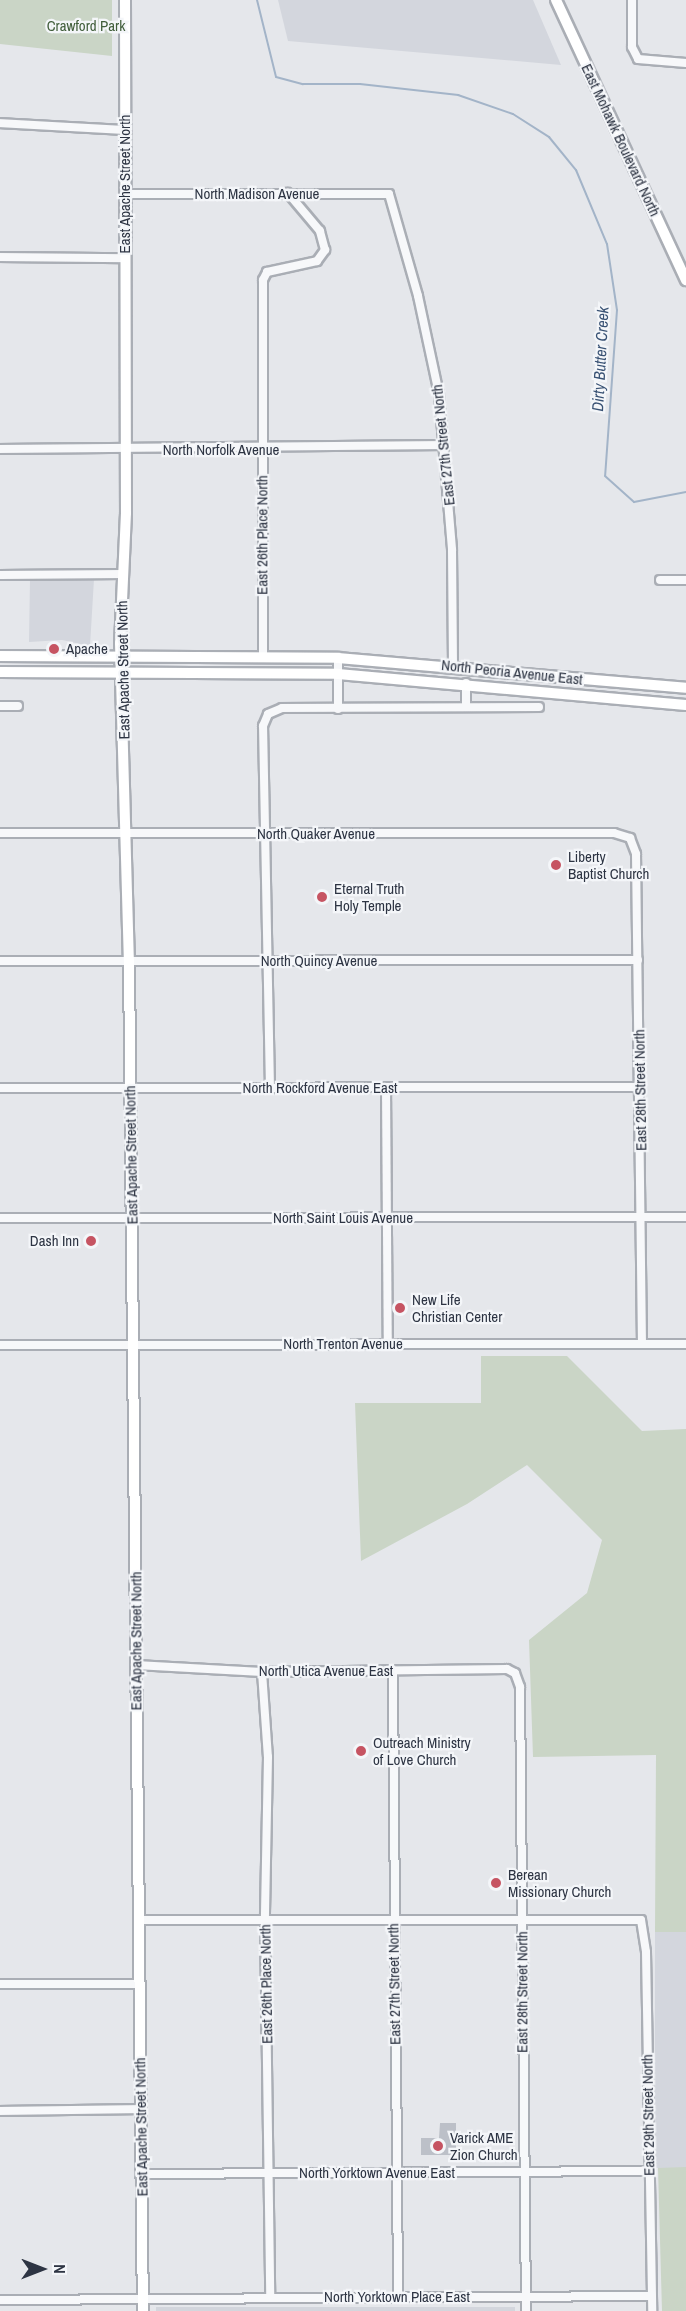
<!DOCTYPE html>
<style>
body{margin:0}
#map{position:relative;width:686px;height:2311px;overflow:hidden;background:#e5e7eb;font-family:"Archivo Narrow",sans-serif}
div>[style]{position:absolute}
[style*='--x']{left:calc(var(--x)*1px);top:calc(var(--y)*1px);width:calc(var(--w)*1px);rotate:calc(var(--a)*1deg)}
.built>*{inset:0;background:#d3d6dd;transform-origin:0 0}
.green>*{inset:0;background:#cad5c6}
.stream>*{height:2px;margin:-1px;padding:0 1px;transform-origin:1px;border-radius:1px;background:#a3b4c8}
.building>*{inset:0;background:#bcc0c8}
.roads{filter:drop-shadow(2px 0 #aaaeb5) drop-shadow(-2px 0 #aaaeb5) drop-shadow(0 2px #aaaeb5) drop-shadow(0 -2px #aaaeb5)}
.street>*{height:8px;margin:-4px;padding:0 4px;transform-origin:4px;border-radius:4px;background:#f7f8fa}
.secondary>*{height:10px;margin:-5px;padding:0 5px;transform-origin:5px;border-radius:5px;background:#fff}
.dots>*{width:16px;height:16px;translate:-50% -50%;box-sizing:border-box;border:3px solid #f4f6f9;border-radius:50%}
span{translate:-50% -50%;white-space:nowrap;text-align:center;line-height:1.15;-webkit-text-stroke:4.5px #f4f6f9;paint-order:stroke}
.park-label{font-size:15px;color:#415e3b}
.street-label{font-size:15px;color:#2d3443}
.poi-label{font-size:15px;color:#2d3443}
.left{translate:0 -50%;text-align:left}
.right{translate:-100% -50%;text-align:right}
.water-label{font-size:16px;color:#395274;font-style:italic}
.north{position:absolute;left:12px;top:2239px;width:60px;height:60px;-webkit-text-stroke:4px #f4f6f9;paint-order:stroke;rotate:90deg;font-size:16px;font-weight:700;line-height:24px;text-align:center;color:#2d3443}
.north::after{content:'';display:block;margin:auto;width:21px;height:27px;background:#2d3443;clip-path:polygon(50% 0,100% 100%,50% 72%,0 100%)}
</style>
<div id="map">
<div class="built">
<i style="clip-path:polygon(278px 0,533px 0,561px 65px,288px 41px)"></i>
<i style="clip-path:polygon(30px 579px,94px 579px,90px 646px,62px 640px,29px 642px)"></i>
<i style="left:655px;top:1932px;width:31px;height:236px"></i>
<i style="left:156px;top:2307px;width:359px;height:4px"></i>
</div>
<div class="green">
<i style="clip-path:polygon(0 0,112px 0,112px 56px,0 44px)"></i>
<i style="clip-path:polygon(481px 1356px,567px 1356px,642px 1431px,686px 1429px,686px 1932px,655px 1932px,656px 1755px,533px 1757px,529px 1640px,587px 1593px,602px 1540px,527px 1465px,467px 1504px,361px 1561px,355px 1403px,481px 1403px)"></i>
<i style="clip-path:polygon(686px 2167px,686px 2311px,662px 2311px,658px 2168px)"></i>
</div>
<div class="stream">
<i style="--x:257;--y:0;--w:79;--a:76.1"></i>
<i style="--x:276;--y:77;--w:28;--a:15"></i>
<i style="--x:303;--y:84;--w:57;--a:0"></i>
<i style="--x:360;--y:84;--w:99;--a:6.4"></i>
<i style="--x:458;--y:95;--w:58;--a:19.1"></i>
<i style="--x:513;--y:114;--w:43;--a:32.6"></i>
<i style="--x:549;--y:137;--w:43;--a:50.7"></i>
<i style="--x:576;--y:170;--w:80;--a:67.3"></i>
<i style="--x:607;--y:244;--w:67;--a:81.4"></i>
<i style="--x:617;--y:310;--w:166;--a:94.1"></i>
<i style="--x:605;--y:476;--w:39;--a:42"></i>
<i style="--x:634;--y:502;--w:53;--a:-10.9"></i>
</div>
<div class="building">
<i style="clip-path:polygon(440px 2123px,456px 2123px,456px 2155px,421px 2155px,421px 2138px,439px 2138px)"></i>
</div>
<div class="roads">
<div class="street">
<i style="--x:632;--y:0;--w:47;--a:90"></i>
<i style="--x:632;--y:47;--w:13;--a:63"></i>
<i style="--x:638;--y:59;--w:48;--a:4.8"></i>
<i style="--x:0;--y:123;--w:125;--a:3.2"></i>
<i style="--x:125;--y:194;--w:264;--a:0"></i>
<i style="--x:389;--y:194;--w:106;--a:74.1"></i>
<i style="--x:418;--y:296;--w:100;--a:77.9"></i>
<i style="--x:439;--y:394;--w:157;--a:85.2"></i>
<i style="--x:452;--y:550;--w:115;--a:89.5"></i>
<i style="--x:0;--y:257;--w:125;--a:0.5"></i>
<i style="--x:0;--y:449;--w:442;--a:-0.5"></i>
<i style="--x:0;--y:575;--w:124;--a:-0.5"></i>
<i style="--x:660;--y:580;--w:26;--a:0"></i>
<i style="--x:263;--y:656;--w:376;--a:-90"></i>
<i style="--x:263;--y:280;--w:9;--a:-63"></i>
<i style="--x:267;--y:272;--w:51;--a:-12.4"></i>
<i style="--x:317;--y:261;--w:14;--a:-54"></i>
<i style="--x:325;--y:250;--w:20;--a:-105"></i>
<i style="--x:320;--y:231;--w:50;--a:-130.1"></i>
<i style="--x:0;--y:706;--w:18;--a:0"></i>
<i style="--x:466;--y:707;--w:24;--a:-90"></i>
<i style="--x:338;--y:709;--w:51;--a:-90"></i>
<i style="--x:0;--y:833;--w:614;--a:0"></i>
<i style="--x:614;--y:833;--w:17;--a:17"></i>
<i style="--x:630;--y:838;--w:17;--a:69"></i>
<i style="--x:636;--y:854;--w:490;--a:89.3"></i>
<i style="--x:0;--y:961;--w:638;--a:-0.09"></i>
<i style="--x:0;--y:1088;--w:640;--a:-0.09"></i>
<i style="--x:386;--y:1088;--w:256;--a:89.6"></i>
<i style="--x:270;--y:1089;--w:363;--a:-91.1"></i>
<i style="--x:263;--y:726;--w:13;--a:-67"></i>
<i style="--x:268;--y:714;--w:15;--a:-23"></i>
<i style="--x:282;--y:708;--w:257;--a:-0.2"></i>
<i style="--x:0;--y:1218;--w:686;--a:-0.08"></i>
<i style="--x:0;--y:1345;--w:686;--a:-0.08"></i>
<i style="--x:136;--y:1665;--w:126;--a:3.2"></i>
<i style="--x:262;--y:1672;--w:245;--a:-0.7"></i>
<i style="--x:507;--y:1669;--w:9;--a:27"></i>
<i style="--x:515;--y:1673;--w:15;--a:70"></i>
<i style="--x:520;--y:1687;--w:624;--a:89.45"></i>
<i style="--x:393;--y:1671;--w:626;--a:89.54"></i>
<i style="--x:262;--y:1672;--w:85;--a:86"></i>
<i style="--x:268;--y:1757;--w:163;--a:91.1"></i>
<i style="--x:265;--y:1920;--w:377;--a:89.2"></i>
<i style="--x:139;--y:1920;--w:502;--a:0"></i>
<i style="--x:641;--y:1920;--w:32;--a:81"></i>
<i style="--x:646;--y:1952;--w:359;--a:89"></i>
<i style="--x:0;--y:1984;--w:139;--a:0"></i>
<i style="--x:0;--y:2111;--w:141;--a:-0.8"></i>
<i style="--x:141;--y:2174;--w:508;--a:-0.34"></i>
<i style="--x:0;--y:2300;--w:651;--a:-0.35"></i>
</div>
<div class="secondary">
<i style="--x:125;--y:0;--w:513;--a:89.89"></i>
<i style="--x:126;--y:513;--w:130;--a:92.6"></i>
<i style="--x:120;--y:643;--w:318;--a:88.4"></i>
<i style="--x:129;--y:961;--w:1350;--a:89.41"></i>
<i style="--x:556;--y:0;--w:309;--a:65.1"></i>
<i style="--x:0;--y:656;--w:338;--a:0.3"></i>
<i style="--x:338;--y:658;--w:349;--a:4.9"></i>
<i style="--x:0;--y:672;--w:338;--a:0.3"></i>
<i style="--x:338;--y:674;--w:349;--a:5.1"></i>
</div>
</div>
<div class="dots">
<i style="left:54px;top:649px;background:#c65462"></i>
<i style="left:556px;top:865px;background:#c65462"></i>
<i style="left:322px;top:897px;background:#c65462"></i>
<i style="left:91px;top:1241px;background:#c65462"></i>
<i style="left:400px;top:1308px;background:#c65462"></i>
<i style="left:361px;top:1751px;background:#c65462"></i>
<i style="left:496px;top:1883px;background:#c65462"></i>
<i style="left:438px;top:2146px;background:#c65462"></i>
</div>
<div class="park-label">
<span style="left:86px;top:26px">Crawford Park</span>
</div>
<div class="street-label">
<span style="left:621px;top:140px;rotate:65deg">East Mohawk Boulevard North</span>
<span style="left:125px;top:184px;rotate:-90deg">East Apache Street North</span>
<span style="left:257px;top:194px">North Madison Avenue</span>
<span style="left:443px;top:445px;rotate:-96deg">East 27th Street North</span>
<span style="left:221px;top:450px">North Norfolk Avenue</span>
<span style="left:262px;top:535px;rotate:-90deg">East 26th Place North</span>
<span style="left:123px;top:670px;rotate:-91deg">East Apache Street North</span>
<span style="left:512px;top:672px;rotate:6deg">North Peoria Avenue East</span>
<span style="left:316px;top:834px">North Quaker Avenue</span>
<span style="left:319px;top:961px">North Quincy Avenue</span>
<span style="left:320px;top:1088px">North Rockford Avenue East</span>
<span style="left:640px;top:1090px;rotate:-91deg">East 28th Street North</span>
<span style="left:131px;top:1155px;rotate:-91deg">East Apache Street North</span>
<span style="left:343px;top:1218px">North Saint Louis Avenue</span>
<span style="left:343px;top:1344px">North Trenton Avenue</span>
<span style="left:136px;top:1641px;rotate:-90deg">East Apache Street North</span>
<span style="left:326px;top:1671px">North Utica Avenue East</span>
<span style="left:266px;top:1984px;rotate:-91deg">East 26th Place North</span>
<span style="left:394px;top:1984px;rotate:-91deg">East 27th Street North</span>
<span style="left:522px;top:1992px;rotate:-90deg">East 28th Street North</span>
<span style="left:648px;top:2115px;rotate:-91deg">East 29th Street North</span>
<span style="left:141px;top:2127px;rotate:-91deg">East Apache Street North</span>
<span style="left:377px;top:2173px">North Yorktown Avenue East</span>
<span style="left:397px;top:2297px">North Yorktown Place East</span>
</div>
<div class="poi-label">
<span class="left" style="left:66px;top:649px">Apache</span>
<span class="left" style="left:568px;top:865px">Liberty<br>Baptist Church</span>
<span class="left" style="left:334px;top:897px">Eternal Truth<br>Holy Temple</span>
<span class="right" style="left:79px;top:1241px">Dash Inn</span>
<span class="left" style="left:412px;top:1308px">New Life<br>Christian Center</span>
<span class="left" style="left:373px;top:1751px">Outreach Ministry<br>of Love Church</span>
<span class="left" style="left:508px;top:1883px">Berean<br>Missionary Church</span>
<span class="left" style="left:450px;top:2146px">Varick AME<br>Zion Church</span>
</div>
<div class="water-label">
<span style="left:600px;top:359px;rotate:-87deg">Dirty Butter Creek</span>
</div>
<div class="north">N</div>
</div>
